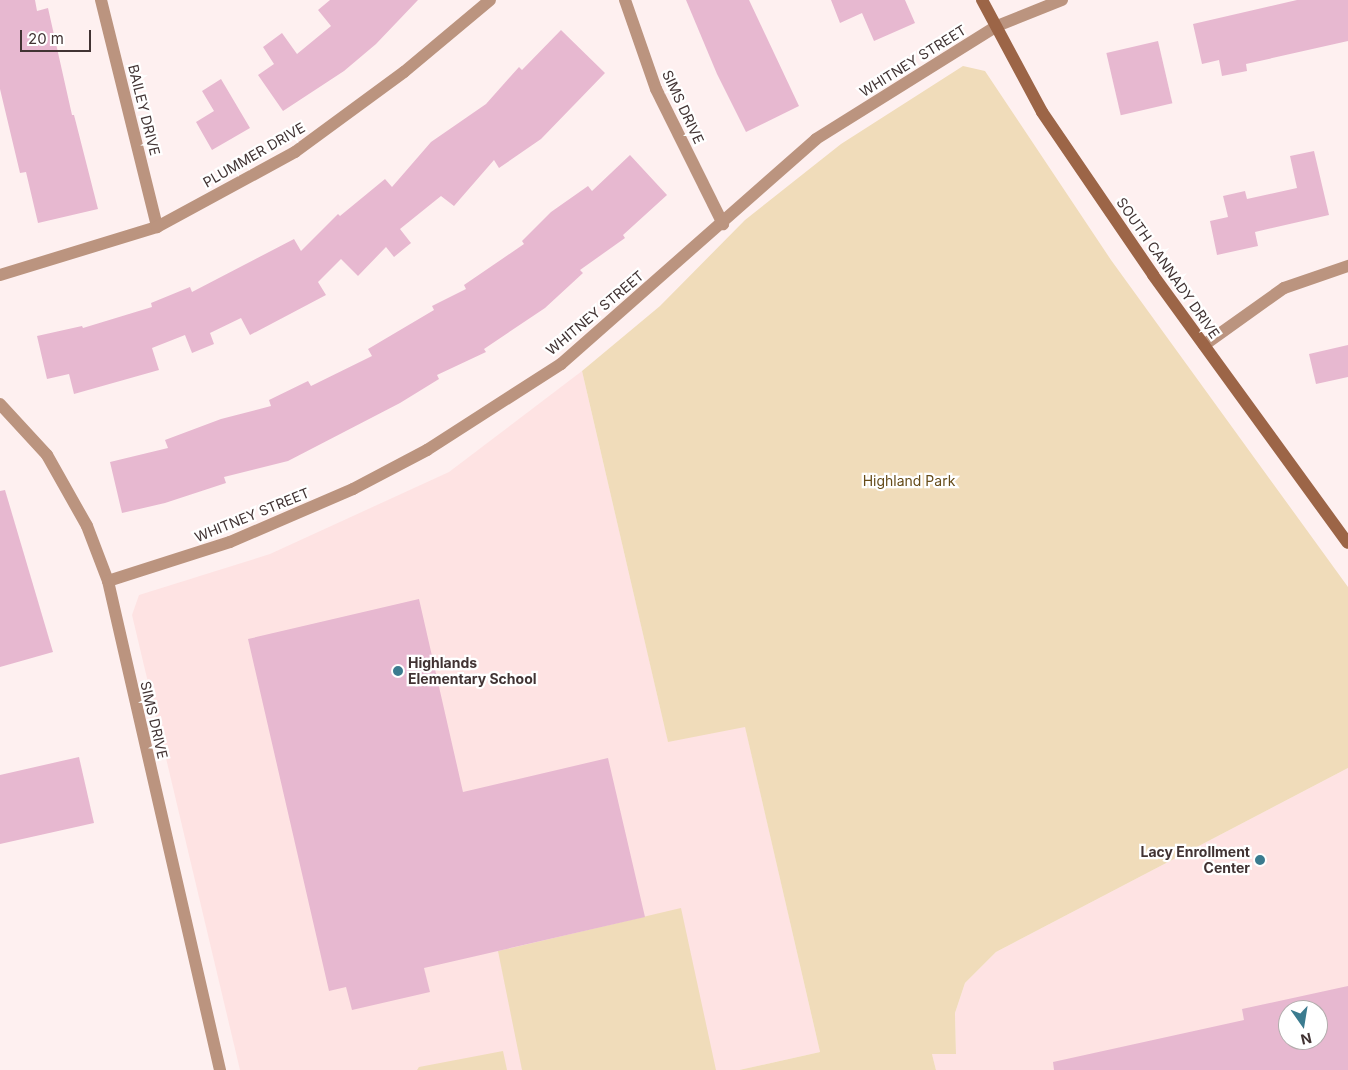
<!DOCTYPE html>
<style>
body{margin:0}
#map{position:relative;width:1348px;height:1070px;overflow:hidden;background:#fef0f0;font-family:Inter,sans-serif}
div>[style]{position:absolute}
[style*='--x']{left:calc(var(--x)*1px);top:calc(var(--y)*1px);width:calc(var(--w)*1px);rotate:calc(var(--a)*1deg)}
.built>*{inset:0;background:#fee3e3}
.green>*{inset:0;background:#f0dcba}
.building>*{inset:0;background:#e7b8d0;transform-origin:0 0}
.street>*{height:12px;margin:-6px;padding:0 6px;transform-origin:6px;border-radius:6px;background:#bb947f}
.secondary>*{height:12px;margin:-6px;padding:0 6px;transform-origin:6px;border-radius:6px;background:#9c6547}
.dots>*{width:14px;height:14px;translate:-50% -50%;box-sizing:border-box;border:2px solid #fff;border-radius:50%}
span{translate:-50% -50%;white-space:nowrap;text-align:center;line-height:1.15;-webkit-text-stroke:4.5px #fff;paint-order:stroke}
.street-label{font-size:14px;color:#413333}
.park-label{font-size:14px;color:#664c1a}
.poi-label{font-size:14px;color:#413333;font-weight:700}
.left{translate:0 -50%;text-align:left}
.right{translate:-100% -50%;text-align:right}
.north{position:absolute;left:1278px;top:1000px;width:50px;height:50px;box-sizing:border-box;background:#fff;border:1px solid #b3adad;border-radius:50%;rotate:167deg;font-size:14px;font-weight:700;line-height:20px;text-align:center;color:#413333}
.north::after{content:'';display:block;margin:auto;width:18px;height:22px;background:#3b7b8f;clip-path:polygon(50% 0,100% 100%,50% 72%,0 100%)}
.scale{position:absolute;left:20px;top:30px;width:71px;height:22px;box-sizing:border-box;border:2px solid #413333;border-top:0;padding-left:6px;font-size:15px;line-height:18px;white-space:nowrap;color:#413333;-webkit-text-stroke:4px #fff;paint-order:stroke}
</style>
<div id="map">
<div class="built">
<i style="clip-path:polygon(582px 371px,668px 741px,745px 726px,820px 1052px,739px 1070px,240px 1070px,132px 615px,139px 595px,270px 554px,449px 472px)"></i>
<i style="clip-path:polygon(evenodd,1348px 768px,1348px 1070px,936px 1070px,932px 1054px,956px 1054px,955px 1013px,965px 983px,996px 952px,1348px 768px,1288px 1010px,1318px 1010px,1318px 1040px,1288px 1040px,1288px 1010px)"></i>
</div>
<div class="green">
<i style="clip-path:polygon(963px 66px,985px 71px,1111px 260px,1348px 587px,1348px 768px,996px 952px,965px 983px,955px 1013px,956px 1054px,932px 1054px,936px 1070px,739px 1070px,820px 1052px,745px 727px,668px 742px,582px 371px,660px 306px,745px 220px,841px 144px)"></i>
<i style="clip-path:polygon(681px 908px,716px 1070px,522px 1070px,498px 951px)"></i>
<i style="clip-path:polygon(503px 1051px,507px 1070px,417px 1070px,419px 1067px)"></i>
</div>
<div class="building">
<i style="clip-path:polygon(0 0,35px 0,37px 11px,48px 8px,72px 115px,74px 115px,98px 209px,38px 223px,26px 172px,20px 173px,0 89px)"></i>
<i style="clip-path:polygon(330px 0,418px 0,376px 44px,344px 71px,283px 111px,258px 75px,274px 64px,263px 47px,282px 33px,297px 54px,331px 26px,318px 10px)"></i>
<i style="clip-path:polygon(686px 0,749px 0,799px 106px,746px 132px,717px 74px)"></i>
<i style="clip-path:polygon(831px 0,905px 0,915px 23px,874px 41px,862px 13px,840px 23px)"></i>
<i style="clip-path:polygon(1297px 0,1348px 0,1348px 41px,1246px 64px,1247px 71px,1222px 76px,1219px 60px,1202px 64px,1193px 24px)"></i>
<i style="clip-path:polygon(561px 30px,605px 73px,541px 139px,499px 168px,494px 160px,454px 206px,441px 196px,400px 229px,411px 243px,394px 257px,386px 247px,358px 276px,341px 259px,318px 282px,326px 295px,250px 335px,241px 318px,210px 333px,214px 344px,192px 353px,185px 335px,152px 348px,159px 370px,74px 394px,69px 374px,47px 379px,37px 336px,82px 326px,83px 328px,152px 307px,151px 303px,190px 287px,192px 292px,294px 239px,301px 251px,338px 214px,340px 216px,385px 179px,392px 187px,431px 142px,486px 104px,519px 67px,522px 70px)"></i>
<i style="left:1158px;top:41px;width:64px;height:53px;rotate:77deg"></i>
<i style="clip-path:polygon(221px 79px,250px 128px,212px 150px,196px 122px,214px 111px,202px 91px)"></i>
<i style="clip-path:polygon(1314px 151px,1329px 215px,1255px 232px,1258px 246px,1217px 255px,1210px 221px,1228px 217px,1223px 196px,1245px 191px,1247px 199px,1297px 188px,1290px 156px)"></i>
<i style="clip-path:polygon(630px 155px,667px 195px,623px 235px,625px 238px,580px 270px,583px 273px,545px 308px,484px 349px,486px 352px,437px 375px,439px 379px,400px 403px,288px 461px,224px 477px,226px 483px,165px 503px,122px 513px,110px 462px,168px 448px,165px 440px,221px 419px,271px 406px,269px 400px,308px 381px,311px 386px,372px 356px,368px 349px,434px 310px,432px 306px,466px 289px,464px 285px,524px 244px,522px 241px,551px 212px,588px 186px,592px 191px)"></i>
<i style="clip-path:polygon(1348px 345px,1348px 377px,1316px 384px,1309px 354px)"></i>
<i style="clip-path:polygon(5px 490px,53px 652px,0 667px,0 491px)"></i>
<i style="clip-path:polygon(419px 599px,463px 792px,608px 758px,645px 917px,424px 968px,430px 992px,352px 1010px,346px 987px,329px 991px,248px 639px)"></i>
<i style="clip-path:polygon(79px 757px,94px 823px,0 844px,0 775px)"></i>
<i style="clip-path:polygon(evenodd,1348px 986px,1348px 1070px,1054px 1070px,1053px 1062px,1244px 1020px,1242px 1009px,1348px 986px,1288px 1010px,1318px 1010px,1318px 1040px,1288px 1040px,1288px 1010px)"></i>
</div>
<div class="street">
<i style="--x:101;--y:0;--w:234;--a:76.1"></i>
<i style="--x:625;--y:0;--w:94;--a:70.8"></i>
<i style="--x:656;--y:89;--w:151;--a:63.6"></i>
<i style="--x:0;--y:275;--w:164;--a:-17"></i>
<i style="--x:157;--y:227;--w:157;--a:-28.5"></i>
<i style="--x:295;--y:152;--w:135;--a:-36.3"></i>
<i style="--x:404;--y:72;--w:112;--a:-39.9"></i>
<i style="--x:1204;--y:345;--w:98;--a:-35.5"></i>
<i style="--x:1284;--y:288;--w:68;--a:-19"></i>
<i style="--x:0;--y:404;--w:69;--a:47.3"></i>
<i style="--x:47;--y:455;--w:81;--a:60.6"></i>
<i style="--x:87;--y:526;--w:59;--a:69.1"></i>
<i style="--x:108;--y:581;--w:502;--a:77.1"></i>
<i style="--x:108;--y:581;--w:128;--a:-17.7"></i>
<i style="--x:230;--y:542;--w:134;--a:-23.3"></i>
<i style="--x:353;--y:489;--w:84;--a:-27.8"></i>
<i style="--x:427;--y:450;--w:159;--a:-32.7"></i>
<i style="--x:561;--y:364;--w:340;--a:-41.4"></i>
<i style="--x:816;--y:139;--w:213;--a:-32"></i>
<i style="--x:997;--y:26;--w:70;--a:-21.8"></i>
</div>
<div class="secondary">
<i style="--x:982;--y:0;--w:127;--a:61.8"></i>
<i style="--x:1042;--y:112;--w:197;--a:55.7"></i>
<i style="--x:1153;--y:275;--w:331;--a:54"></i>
</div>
<div class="dots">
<i style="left:398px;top:671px;background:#3b7b8f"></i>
<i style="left:1260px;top:860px;background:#3b7b8f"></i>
</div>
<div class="street-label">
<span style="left:913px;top:61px;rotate:-32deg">WHITNEY STREET</span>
<span style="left:683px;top:107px;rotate:65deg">SIMS DRIVE</span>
<span style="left:144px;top:110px;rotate:76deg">BAILEY DRIVE</span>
<span style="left:254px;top:155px;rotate:-30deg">PLUMMER DRIVE</span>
<span style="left:1168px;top:268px;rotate:55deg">SOUTH CANNADY DRIVE</span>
<span style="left:595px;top:313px;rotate:-40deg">WHITNEY STREET</span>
<span style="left:252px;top:515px;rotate:-22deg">WHITNEY STREET</span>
<span style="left:154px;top:720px;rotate:77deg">SIMS DRIVE</span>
</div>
<div class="park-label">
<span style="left:909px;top:481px">Highland Park</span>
</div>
<div class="poi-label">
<span class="left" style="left:408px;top:671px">Highlands<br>Elementary School</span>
<span class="right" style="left:1250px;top:860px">Lacy Enrollment<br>Center</span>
</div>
<div class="north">N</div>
<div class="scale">20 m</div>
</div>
